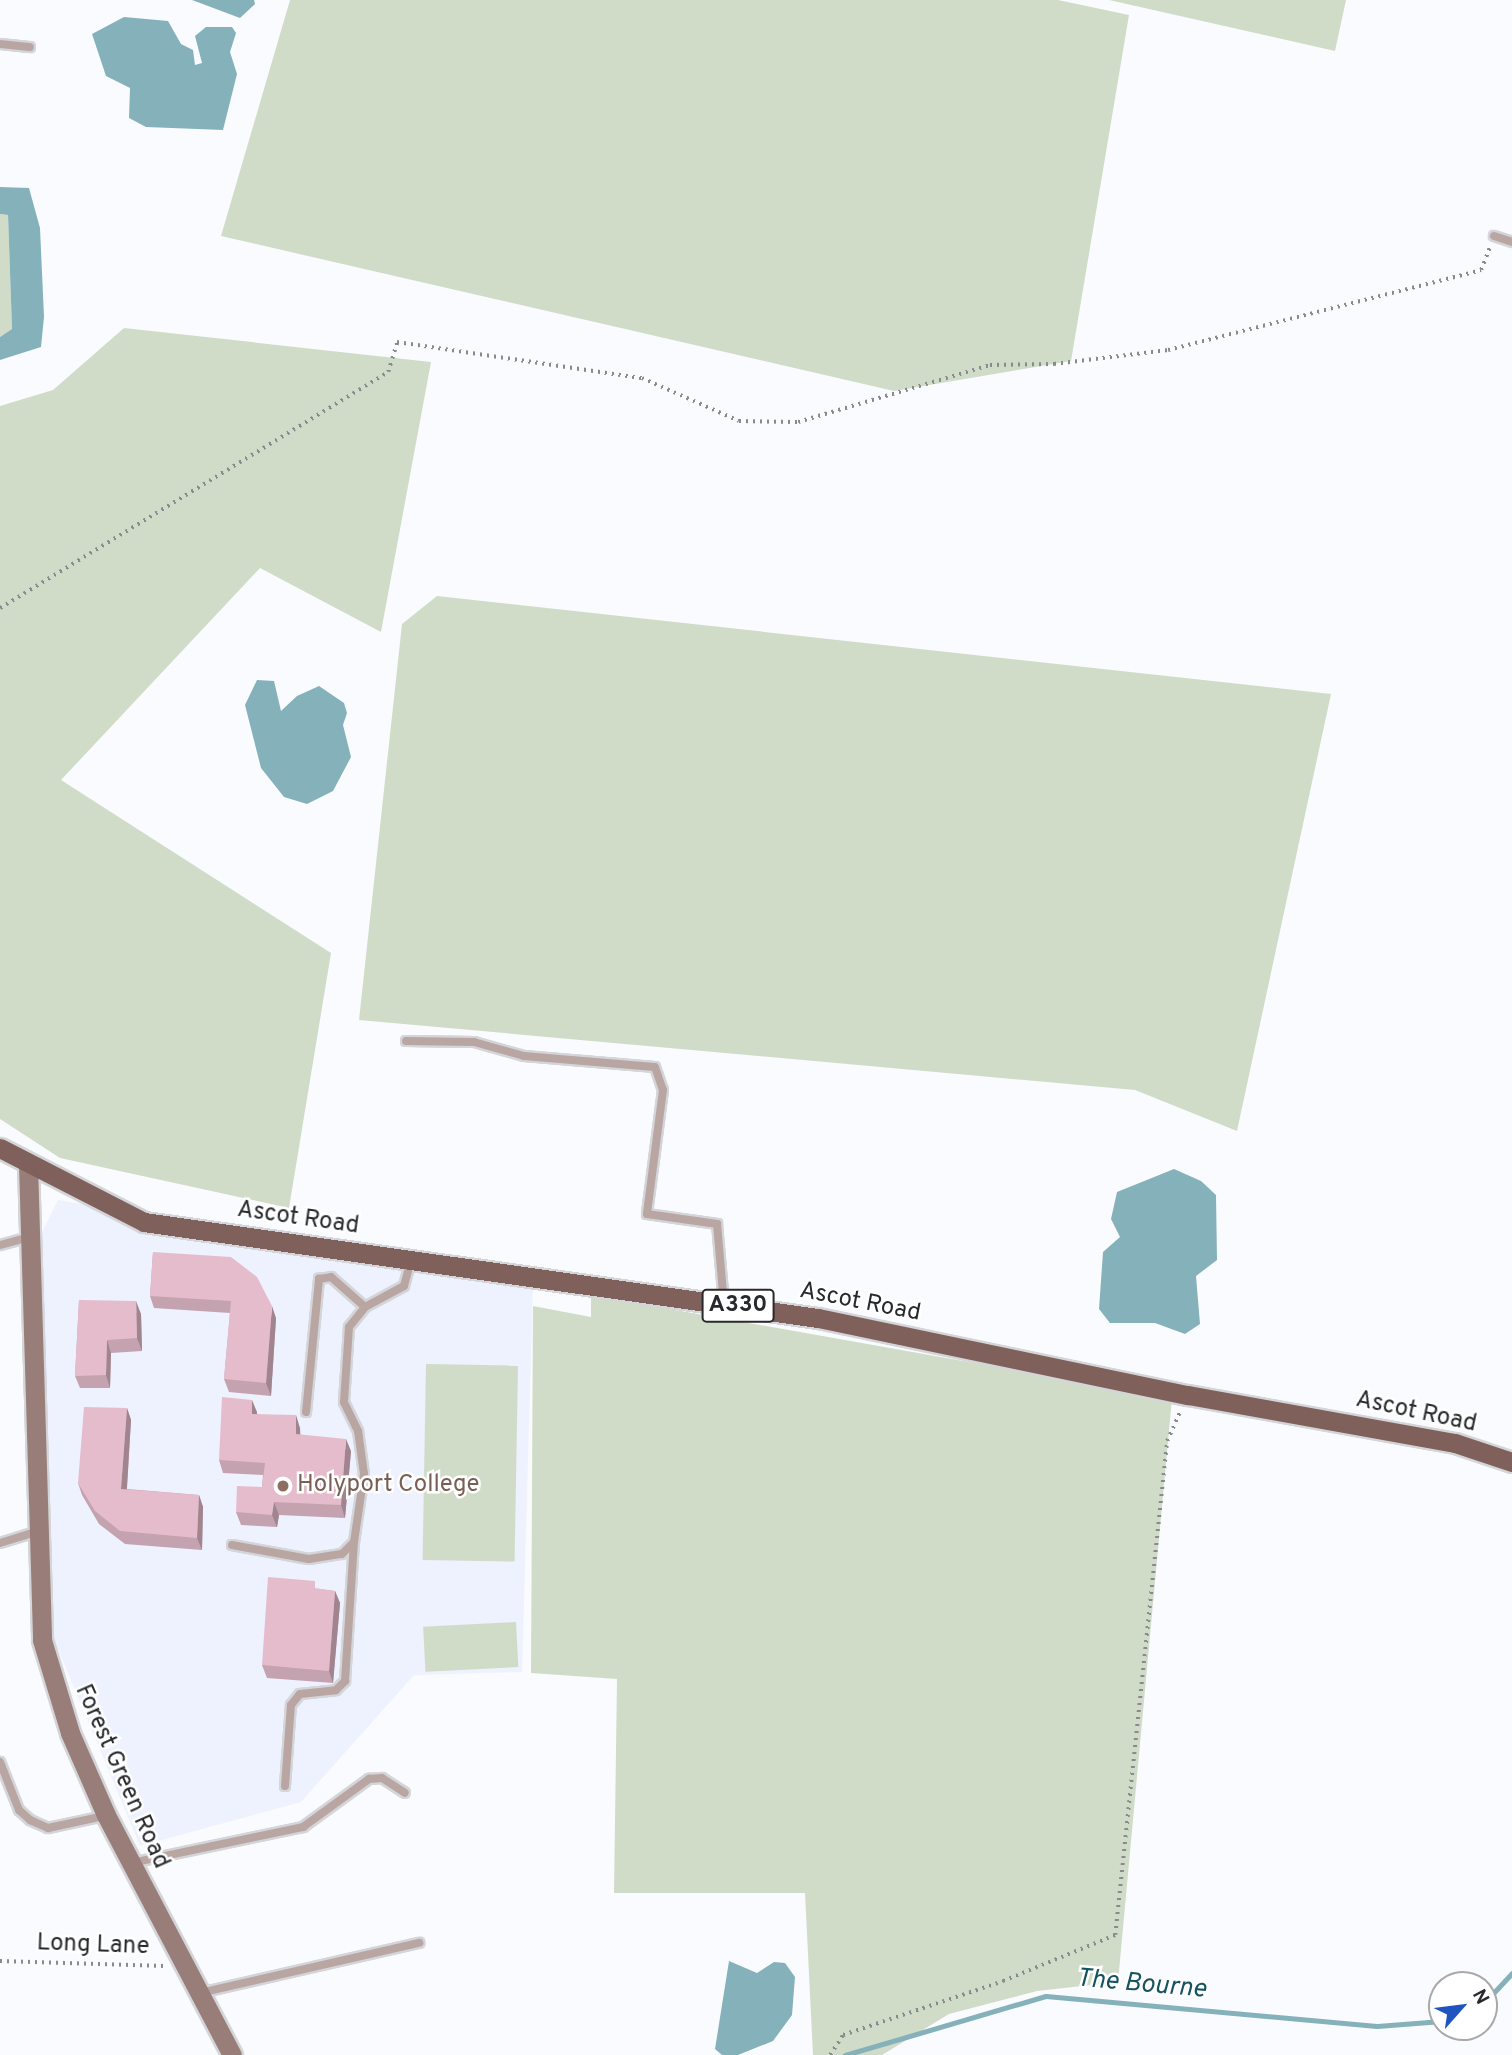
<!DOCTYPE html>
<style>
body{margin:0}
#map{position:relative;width:1512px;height:2055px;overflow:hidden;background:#fafbff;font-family:Overpass,sans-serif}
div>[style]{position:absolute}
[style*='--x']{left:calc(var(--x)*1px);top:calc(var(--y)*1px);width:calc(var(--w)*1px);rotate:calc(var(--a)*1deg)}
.built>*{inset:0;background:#eef1fe}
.green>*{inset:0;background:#d0dcc7;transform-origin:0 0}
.water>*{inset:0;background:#85b1bb}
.stream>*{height:5px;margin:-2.5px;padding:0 2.5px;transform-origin:2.5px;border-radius:2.5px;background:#85b1bb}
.path>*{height:3.5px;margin-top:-1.75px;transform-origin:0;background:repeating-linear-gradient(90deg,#898a8d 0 2px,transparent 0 7px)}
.roads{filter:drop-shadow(2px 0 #d4d5d9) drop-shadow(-2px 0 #d4d5d9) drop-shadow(0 2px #d4d5d9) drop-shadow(0 -2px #d4d5d9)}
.service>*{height:8px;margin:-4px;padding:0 4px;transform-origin:4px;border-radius:4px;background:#b9a6a2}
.secondary>*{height:19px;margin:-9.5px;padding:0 9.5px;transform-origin:9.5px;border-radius:9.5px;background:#987d78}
.primary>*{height:19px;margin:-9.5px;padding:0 9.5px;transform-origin:9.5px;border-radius:9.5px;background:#80605a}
.wall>*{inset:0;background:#c5a2af}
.shaded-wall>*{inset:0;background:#a0848e}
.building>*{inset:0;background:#e5bccb}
.dots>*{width:19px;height:19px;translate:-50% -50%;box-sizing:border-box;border:4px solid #fff;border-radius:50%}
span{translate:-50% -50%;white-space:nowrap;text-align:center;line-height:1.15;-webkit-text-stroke:5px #fff;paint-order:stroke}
.shield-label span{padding:2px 5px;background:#fff;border:2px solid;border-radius:5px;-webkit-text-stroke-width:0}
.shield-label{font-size:23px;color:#28292c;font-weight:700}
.street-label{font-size:24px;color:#28292c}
.education-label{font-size:24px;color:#785e54}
.left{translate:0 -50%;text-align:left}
.water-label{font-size:26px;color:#14535f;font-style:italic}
.north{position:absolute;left:1428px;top:1971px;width:70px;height:70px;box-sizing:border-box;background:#fff;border:2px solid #a9a9ab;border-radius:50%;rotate:62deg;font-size:19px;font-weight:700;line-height:28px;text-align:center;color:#28292c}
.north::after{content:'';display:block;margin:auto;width:24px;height:32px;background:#1f54c1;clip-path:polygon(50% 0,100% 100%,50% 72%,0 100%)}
</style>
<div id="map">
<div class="built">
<i style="clip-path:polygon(58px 1200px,533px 1283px,522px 1672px,414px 1675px,301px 1802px,140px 1846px,40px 1606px,35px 1293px,40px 1236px)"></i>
</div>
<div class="green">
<i style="clip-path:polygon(290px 0,1058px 0,1129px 15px,1071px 361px,894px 391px,221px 236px)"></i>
<i style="clip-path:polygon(1109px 0,1346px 0,1335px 51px)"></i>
<i style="clip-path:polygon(0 214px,8px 215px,12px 329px,0 337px)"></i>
<i style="clip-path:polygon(124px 328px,431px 362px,381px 632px,260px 568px,61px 780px,331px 953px,289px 1208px,60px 1158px,0 1119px,0 406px,53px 390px)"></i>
<i style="clip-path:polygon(437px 596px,1331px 694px,1237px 1131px,1135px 1090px,359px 1020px,402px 624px)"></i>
<i style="clip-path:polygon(591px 1295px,1172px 1398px,1118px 1982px,1037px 1991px,949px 2014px,882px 2055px,813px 2055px,805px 1893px,614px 1893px,617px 1679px,531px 1673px,533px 1306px,591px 1317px)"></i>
<i style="left:426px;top:1364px;width:92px;height:196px;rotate:1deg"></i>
<i style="left:516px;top:1622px;width:45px;height:93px;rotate:87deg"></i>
</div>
<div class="water">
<i style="clip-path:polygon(192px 0,254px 0,255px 4px,240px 18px)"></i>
<i style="clip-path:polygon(124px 17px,168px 21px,181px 44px,193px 50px,195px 65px,202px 63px,195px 36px,206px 27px,232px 27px,236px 33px,230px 52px,237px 74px,223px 130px,146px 127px,129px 118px,130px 88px,106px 76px,92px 34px)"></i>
<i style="clip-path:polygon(0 187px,29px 188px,40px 228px,44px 317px,41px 347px,0 360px,0 337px,12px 329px,8px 215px,0 214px)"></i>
<i style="clip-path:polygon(257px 680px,274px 681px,281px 711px,297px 696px,319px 686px,344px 703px,347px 713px,343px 725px,351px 757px,333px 791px,307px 804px,284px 797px,261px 768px,245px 705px)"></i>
<i style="clip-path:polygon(1174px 1169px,1201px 1181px,1216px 1195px,1217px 1260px,1196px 1276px,1200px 1324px,1185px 1334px,1155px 1323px,1110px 1323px,1099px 1309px,1103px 1252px,1120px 1237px,1111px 1219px,1117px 1192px)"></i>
<i style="clip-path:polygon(729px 1961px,757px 1973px,774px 1962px,785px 1963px,795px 1977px,792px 2015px,773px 2041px,738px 2055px,722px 2055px,715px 2049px)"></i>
</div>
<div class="stream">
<i style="--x:1484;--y:2003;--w:41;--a:-47"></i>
<i style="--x:845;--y:2055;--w:209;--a:-16.4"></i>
<i style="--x:1046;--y:1996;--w:332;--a:5.2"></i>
<i style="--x:1377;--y:2026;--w:65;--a:-4.4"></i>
</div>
<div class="path">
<i style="--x:0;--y:608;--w:454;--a:-31.3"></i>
<i style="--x:388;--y:372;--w:31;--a:-73"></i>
<i style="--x:397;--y:342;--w:248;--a:8.4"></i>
<i style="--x:642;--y:378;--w:106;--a:23.9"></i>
<i style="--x:739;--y:421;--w:59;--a:1"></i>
<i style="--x:798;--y:422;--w:200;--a:-16.5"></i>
<i style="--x:990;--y:365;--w:64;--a:-0.9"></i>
<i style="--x:1054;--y:364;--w:115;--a:-7"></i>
<i style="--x:1168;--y:350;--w:323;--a:-14.3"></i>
<i style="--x:1481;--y:270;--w:25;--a:-69"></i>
<i style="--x:0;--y:1961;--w:165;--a:1.7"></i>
<i style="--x:830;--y:2055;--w:24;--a:-57"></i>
<i style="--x:843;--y:2035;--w:169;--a:-18.6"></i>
<i style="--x:1003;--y:1981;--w:121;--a:-22.3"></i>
<i style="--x:1115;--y:1935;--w:497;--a:-84"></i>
<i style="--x:1167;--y:1441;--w:34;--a:-66"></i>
</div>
<div class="roads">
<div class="service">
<i style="--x:0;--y:44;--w:30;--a:6"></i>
<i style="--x:1494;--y:236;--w:19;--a:18"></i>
<i style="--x:406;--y:1041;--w:68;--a:0.8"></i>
<i style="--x:474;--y:1042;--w:52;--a:15.6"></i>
<i style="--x:524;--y:1056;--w:131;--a:4.8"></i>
<i style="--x:655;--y:1067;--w:24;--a:71"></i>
<i style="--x:663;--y:1090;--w:125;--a:97.4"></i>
<i style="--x:647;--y:1214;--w:71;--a:8.1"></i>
<i style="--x:717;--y:1224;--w:80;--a:85"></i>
<i style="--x:0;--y:1245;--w:30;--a:-15"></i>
<i style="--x:306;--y:1412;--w:134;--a:-84.4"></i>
<i style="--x:319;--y:1279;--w:12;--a:-9"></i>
<i style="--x:331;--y:1277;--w:45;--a:41.4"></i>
<i style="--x:0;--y:1543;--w:37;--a:-17"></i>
<i style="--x:232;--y:1545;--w:78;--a:10.3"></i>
<i style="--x:309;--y:1559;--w:33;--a:-9"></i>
<i style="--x:342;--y:1554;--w:17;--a:-45"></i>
<i style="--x:354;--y:1542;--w:69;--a:-81.6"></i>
<i style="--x:364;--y:1474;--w:43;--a:-97.9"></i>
<i style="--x:358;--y:1431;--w:32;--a:-116"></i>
<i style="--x:344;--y:1402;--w:75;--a:-86.2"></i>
<i style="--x:349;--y:1327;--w:26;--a:-51"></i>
<i style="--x:365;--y:1307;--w:44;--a:-28.3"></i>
<i style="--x:404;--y:1286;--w:27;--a:-75"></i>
<i style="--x:0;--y:1762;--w:52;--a:68.4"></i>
<i style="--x:19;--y:1810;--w:15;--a:42"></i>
<i style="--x:30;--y:1820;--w:20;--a:24"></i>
<i style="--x:48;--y:1828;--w:57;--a:-12.1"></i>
<i style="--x:285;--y:1786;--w:81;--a:-85.8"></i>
<i style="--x:291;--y:1705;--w:14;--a:-51"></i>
<i style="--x:300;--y:1694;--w:36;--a:-6"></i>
<i style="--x:336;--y:1690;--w:13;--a:-45"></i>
<i style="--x:345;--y:1681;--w:139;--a:-86.3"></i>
<i style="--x:131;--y:1863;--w:176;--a:-11.8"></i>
<i style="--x:303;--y:1827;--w:82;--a:-36"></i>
<i style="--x:369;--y:1779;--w:13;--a:-4"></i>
<i style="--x:382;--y:1778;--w:27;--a:33"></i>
<i style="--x:200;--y:1993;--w:225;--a:-12.9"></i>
</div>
<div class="secondary">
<i style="--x:28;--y:1164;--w:476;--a:88.3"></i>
<i style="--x:42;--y:1640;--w:97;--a:73.2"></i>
<i style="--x:70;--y:1733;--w:90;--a:66.3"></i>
<i style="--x:106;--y:1815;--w:271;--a:62.3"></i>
</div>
<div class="primary">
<i style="--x:0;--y:1148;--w:162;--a:27.2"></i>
<i style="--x:144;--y:1222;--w:681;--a:8.11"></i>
<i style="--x:818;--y:1318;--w:378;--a:11.8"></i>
<i style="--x:1188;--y:1395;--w:271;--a:10.2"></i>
<i style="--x:1455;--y:1443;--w:60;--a:18.4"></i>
</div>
</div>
<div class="wall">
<i style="clip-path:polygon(153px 1252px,276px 1318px,271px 1396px,229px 1392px,224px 1379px,230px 1313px,154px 1308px,150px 1296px)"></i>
<i style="clip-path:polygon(79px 1300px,141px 1314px,142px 1351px,111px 1353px,110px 1388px,80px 1388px,75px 1376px)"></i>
<i style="clip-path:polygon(127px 1408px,131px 1420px,127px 1489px,199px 1495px,203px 1507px,202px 1550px,125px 1544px,99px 1524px,82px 1495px,78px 1483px)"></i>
<i style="clip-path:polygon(257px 1412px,257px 1414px,300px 1428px,300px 1435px,351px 1451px,345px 1518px,279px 1515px,277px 1527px,241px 1525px,236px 1512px,262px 1487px,263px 1475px,223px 1473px,219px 1460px)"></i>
<i style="clip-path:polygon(318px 1589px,335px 1591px,340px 1603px,333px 1683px,267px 1678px,262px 1665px)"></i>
</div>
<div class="shaded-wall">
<i style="clip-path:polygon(136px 1301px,141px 1314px,142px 1351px,137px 1338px)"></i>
<i style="clip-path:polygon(272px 1306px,276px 1318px,271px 1396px,266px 1383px)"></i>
<i style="clip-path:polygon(107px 1340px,111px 1353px,110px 1388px,106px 1375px)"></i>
<i style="clip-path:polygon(252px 1400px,257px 1412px,256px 1426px,252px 1414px)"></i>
<i style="clip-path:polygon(127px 1408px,131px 1420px,126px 1501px,121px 1489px)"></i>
<i style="clip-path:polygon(296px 1415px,300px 1428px,301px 1447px,296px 1434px)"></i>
<i style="clip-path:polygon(346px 1439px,351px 1451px,345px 1518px,341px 1505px)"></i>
<i style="clip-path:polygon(199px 1495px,203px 1507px,202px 1550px,197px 1538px)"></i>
<i style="clip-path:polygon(274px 1502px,279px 1515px,277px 1527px,272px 1515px)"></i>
<i style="clip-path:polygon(335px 1591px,340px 1603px,333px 1683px,329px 1671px)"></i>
</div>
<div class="building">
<i style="clip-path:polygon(153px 1252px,231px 1257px,257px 1277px,272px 1306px,266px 1383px,224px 1379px,231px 1301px,150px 1296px)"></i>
<i style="clip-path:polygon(79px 1300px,136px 1301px,137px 1338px,107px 1340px,106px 1375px,75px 1376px)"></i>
<i style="clip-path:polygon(222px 1397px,252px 1400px,252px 1414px,296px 1415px,296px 1434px,346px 1439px,341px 1505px,274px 1502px,272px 1515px,236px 1512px,237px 1486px,262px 1487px,265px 1463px,219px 1460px)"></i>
<i style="clip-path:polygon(84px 1407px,127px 1408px,121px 1489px,199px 1495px,197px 1538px,120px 1531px,95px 1511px,78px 1483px)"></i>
<i style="clip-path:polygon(268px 1577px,315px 1581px,315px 1588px,335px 1591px,329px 1671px,262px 1665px)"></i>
</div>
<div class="dots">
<i style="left:283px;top:1486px;background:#8d6e63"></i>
</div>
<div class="shield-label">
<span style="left:738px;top:1306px">A330</span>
</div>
<div class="street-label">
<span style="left:298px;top:1219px;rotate:8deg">Ascot Road</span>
<span style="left:860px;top:1303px;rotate:11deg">Ascot Road</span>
<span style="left:1416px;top:1413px;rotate:12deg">Ascot Road</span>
<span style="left:121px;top:1777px;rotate:66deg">Forest Green Road</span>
<span style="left:93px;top:1946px;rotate:2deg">Long Lane</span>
</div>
<div class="education-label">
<span class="left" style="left:297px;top:1486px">Holyport College</span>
</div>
<div class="water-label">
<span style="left:1141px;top:1985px;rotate:5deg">The Bourne</span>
</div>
<div class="north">N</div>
</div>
